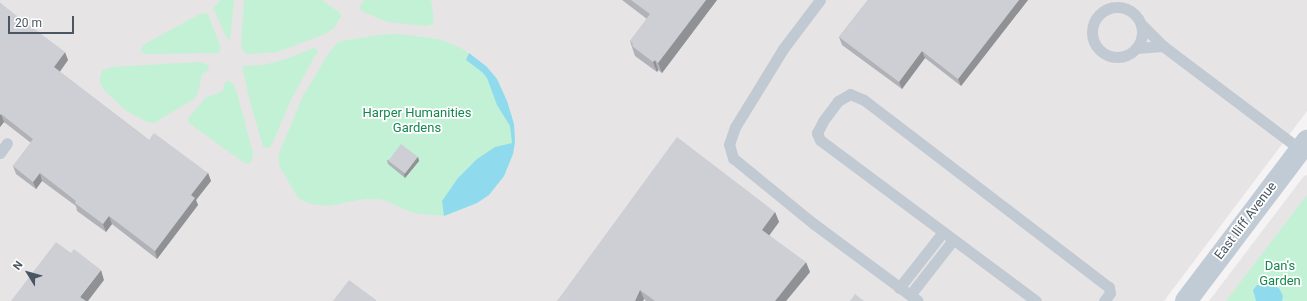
<!DOCTYPE html>
<style>
body{margin:0}
#map{position:relative;width:1307px;height:301px;overflow:hidden;background:#f5f3f3;font-family:Roboto,sans-serif}
div>[style]{position:absolute}
[style*='--x']{left:calc(var(--x)*1px);top:calc(var(--y)*1px);width:calc(var(--w)*1px);rotate:calc(var(--a)*1deg)}
.education>*{inset:0;background:#e6e4e5}
.green>*{inset:0;background:#c3f1d5}
.water>*{inset:0;background:#90daee}
.lane>*{height:11px;margin:-5.5px;padding:0 5.5px;transform-origin:5.5px;border-radius:5.5px;background:#c1cad2}
.lane>.ring{margin:-5.5px;padding:0;box-sizing:content-box;background:none;border:11px solid #c1cad2;border-radius:50%}
.secondary>*{height:22px;margin:-11px;padding:0 11px;transform-origin:11px;border-radius:11px;background:#c1cbd6}
.wall>*{inset:0;background:#b0b2b7}
.shaded-wall>*{inset:0;background:#909195}
.building>*{inset:0;background:#cdcfd5;transform-origin:0 0}
span{translate:-50% -50%;white-space:nowrap;text-align:center;line-height:1.15;-webkit-text-stroke:3.5px #fff;paint-order:stroke}
.park-label{font-size:13px;color:#17864f}
.street-label{font-size:13px;color:#4a5661}
.north{position:absolute;left:8px;top:253px;width:40px;height:40px;-webkit-text-stroke:3px #fff;paint-order:stroke;rotate:307deg;font-size:11px;font-weight:700;line-height:16px;text-align:center;color:#4a5661}
.north::after{content:'';display:block;margin:auto;width:14px;height:18px;background:#4a5661;clip-path:polygon(50% 0,100% 100%,50% 72%,0 100%)}
.scale{position:absolute;left:8px;top:16px;width:66px;height:18px;box-sizing:border-box;border:2px solid #4a5661;border-top:0;padding-left:5px;font-size:12px;line-height:14px;white-space:nowrap;color:#4a5661;-webkit-text-stroke:3px #fff;paint-order:stroke}
</style>
<div id="map">
<div class="education">
<i style="clip-path:polygon(0 0,1307px 0,1307px 111px,1164px 301px,0 301px)"></i>
<i style="clip-path:polygon(1307px 175px,1307px 301px,1209px 301px,1304px 176px)"></i>
</div>
<div class="green">
<i style="clip-path:polygon(221px 0,234px 0,230px 40px,227px 38px,213px 8px)"></i>
<i style="clip-path:polygon(244px 0,322px 0,340px 13px,341px 16px,334px 28px,325px 34px,277px 52px,248px 54px,243px 51px,241px 45px)"></i>
<i style="clip-path:polygon(364px 0,431px 0,434px 22px,431px 25px,426px 26px,388px 22px,361px 11px,360px 7px)"></i>
<i style="clip-path:polygon(202px 13px,208px 14px,221px 48px,219px 53px,144px 54px,142px 52px,141px 50px,143px 45px)"></i>
<i style="clip-path:polygon(399px 34px,439px 39px,461px 48px,487px 67px,497px 79px,507px 101px,514px 124px,515px 142px,513px 154px,504px 176px,489px 195px,477px 203px,444px 216px,413px 213px,384px 200px,378px 199px,365px 199px,327px 206px,311px 204px,298px 198px,280px 167px,278px 156px,302px 98px,328px 54px,337px 43px,342px 41px,379px 35px)"></i>
<i style="clip-path:polygon(314px 48px,318px 50px,291px 100px,272px 144px,269px 148px,266px 148px,263px 146px,250px 102px,242px 66px,264px 65px,283px 60px)"></i>
<i style="clip-path:polygon(199px 62px,208px 65px,209px 68px,208px 71px,202px 74px,198px 93px,194px 99px,154px 123px,147px 122px,125px 110px,105px 91px,100px 83px,100px 76px,103px 70px,112px 67px)"></i>
<i style="clip-path:polygon(228px 81px,234px 85px,237px 93px,253px 153px,252px 161px,248px 164px,243px 162px,189px 123px,188px 118px,205px 98px,223px 91px,225px 82px)"></i>
<i style="clip-path:polygon(1307px 195px,1307px 301px,1226px 301px)"></i>
</div>
<div class="water">
<i style="clip-path:polygon(469px 53px,487px 67px,497px 79px,507px 101px,514px 124px,515px 142px,513px 154px,504px 176px,489px 195px,477px 203px,444px 216px,442px 201px,458px 178px,477px 159px,495px 147px,512px 143px,510px 126px,497px 105px,487px 78px,482px 72px,466px 60px)"></i>
<i style="clip-path:polygon(1267px 284px,1279px 288px,1283px 296px,1282px 301px,1256px 301px,1253px 290px,1257px 285px,1262px 286px)"></i>
</div>
<div class="lane">
<i style="--x:820;--y:0;--w:61;--a:127.1"></i>
<i style="--x:783;--y:49;--w:92;--a:121.6"></i>
<i style="--x:735;--y:127;--w:18;--a:109"></i>
<i style="--x:729;--y:144;--w:15;--a:74"></i>
<i style="--x:733;--y:158;--w:104;--a:39.2"></i>
<i style="--x:814;--y:224;--w:129;--a:36.5"></i>
<i class="ring" style="left:1092px;top:7px;width:39px;height:39px"></i>
<i style="--x:1142;--y:25;--w:30;--a:45"></i>
<i style="--x:1163;--y:46;--w:173;--a:37"></i>
<i style="--x:1136;--y:48;--w:27;--a:-4"></i>
<i style="--x:0;--y:153;--w:12;--a:-55"></i>
<i style="--x:899;--y:288;--w:71;--a:-51.8"></i>
<i style="--x:910;--y:295;--w:70;--a:-52"></i>
<i style="--x:1036;--y:301;--w:269;--a:-143.3"></i>
<i style="--x:820;--y:140;--w:8;--a:-113"></i>
<i style="--x:817;--y:133;--w:13;--a:-63"></i>
<i style="--x:823;--y:121;--w:25;--a:-53"></i>
<i style="--x:838;--y:101;--w:14;--a:-30"></i>
<i style="--x:850;--y:94;--w:15;--a:23"></i>
<i style="--x:864;--y:100;--w:308;--a:37.4"></i>
<i style="--x:1109;--y:287;--w:6;--a:81"></i>
<i style="--x:1110;--y:293;--w:10;--a:127"></i>
</div>
<div class="secondary">
<i style="--x:1186;--y:301;--w:201;--a:-52.9"></i>
</div>
<div class="wall">
<i style="clip-path:polygon(622px 0,717px 0,662px 73px,658px 70px,657px 72px,635px 56px,630px 41px,647px 19px)"></i>
<i style="clip-path:polygon(868px 0,1028px 0,961px 86px,925px 58px,902px 89px,842px 45px,839px 37px)"></i>
<i style="clip-path:polygon(0 3px,68px 60px,60px 72px,149px 140px,208px 173px,211px 181px,196px 200px,198px 205px,157px 259px,112px 224px,106px 232px,77px 211px,76px 206px,42px 181px,36px 189px,16px 174px,13px 166px,31px 143px,4px 122px,0 127px)"></i>
<i style="clip-path:polygon(418px 157px,419px 161px,405px 178px,388px 164px,387px 160px)"></i>
<i style="clip-path:polygon(775px 212px,779px 222px,769px 235px,810px 272px,786px 301px,646px 301px,644px 299px,643px 301px,557px 301px)"></i>
</div>
<div class="shaded-wall">
<i style="clip-path:polygon(706px 0,717px 0,662px 73px,658px 63px)"></i>
<i style="clip-path:polygon(1019px 0,1028px 0,961px 86px,958px 79px)"></i>
<i style="clip-path:polygon(922px 51px,925px 58px,902px 89px,899px 82px)"></i>
<i style="clip-path:polygon(65px 52px,68px 60px,57px 75px,54px 67px)"></i>
<i style="clip-path:polygon(655px 60px,658px 70px,657px 72px,653px 62px)"></i>
<i style="clip-path:polygon(1px 114px,4px 122px,0 127px,0 115px)"></i>
<i style="clip-path:polygon(418px 157px,419px 161px,405px 178px,404px 174px)"></i>
<i style="clip-path:polygon(40px 173px,42px 181px,36px 189px,33px 182px)"></i>
<i style="clip-path:polygon(208px 173px,211px 181px,196px 200px,198px 205px,157px 259px,155px 251px,191px 195px)"></i>
<i style="clip-path:polygon(775px 212px,779px 222px,766px 240px,762px 230px)"></i>
<i style="clip-path:polygon(109px 216px,112px 224px,106px 232px,103px 224px)"></i>
<i style="clip-path:polygon(806px 262px,810px 272px,786px 301px,775px 301px)"></i>
<i style="clip-path:polygon(101px 270px,104px 280px,88px 301px,82px 301px,80px 297px)"></i>
<i style="clip-path:polygon(640px 290px,644px 299px,643px 301px,635px 301px)"></i>
</div>
<div class="building">
<i style="clip-path:polygon(631px 0,706px 0,658px 63px,655px 60px,653px 62px,632px 46px,633px 44px,630px 41px,650px 14px)"></i>
<i style="clip-path:polygon(868px 0,1019px 0,958px 79px,922px 51px,899px 82px,839px 37px)"></i>
<i style="clip-path:polygon(0 3px,65px 52px,54px 67px,149px 140px,154px 133px,208px 173px,191px 195px,195px 198px,155px 251px,109px 216px,103px 224px,75px 203px,76px 201px,40px 173px,33px 182px,13px 166px,33px 139px,1px 114px,0 115px)"></i>
<i style="clip-path:polygon(677px 137px,775px 212px,762px 230px,806px 262px,775px 301px,655px 301px,640px 290px,635px 301px,557px 301px)"></i>
<i style="left:401px;top:144px;width:21px;height:21px;rotate:37deg"></i>
<i style="clip-path:polygon(56px 242px,71px 253px,74px 249px,101px 270px,80px 297px,86px 301px,11px 301px)"></i>
<i style="clip-path:polygon(349px 280px,376px 300px,376px 301px,333px 301px)"></i>
<i style="clip-path:polygon(855px 294px,864px 301px,850px 301px)"></i>
</div>
<div class="park-label">
<span style="left:417px;top:121px">Harper Humanities<br>Gardens</span>
<span style="left:1280px;top:274px">Dan's<br>Garden</span>
</div>
<div class="street-label">
<span style="left:1246px;top:221px;rotate:-53deg">East Iliff Avenue</span>
</div>
<div class="north">N</div>
<div class="scale">20 m</div>
</div>
